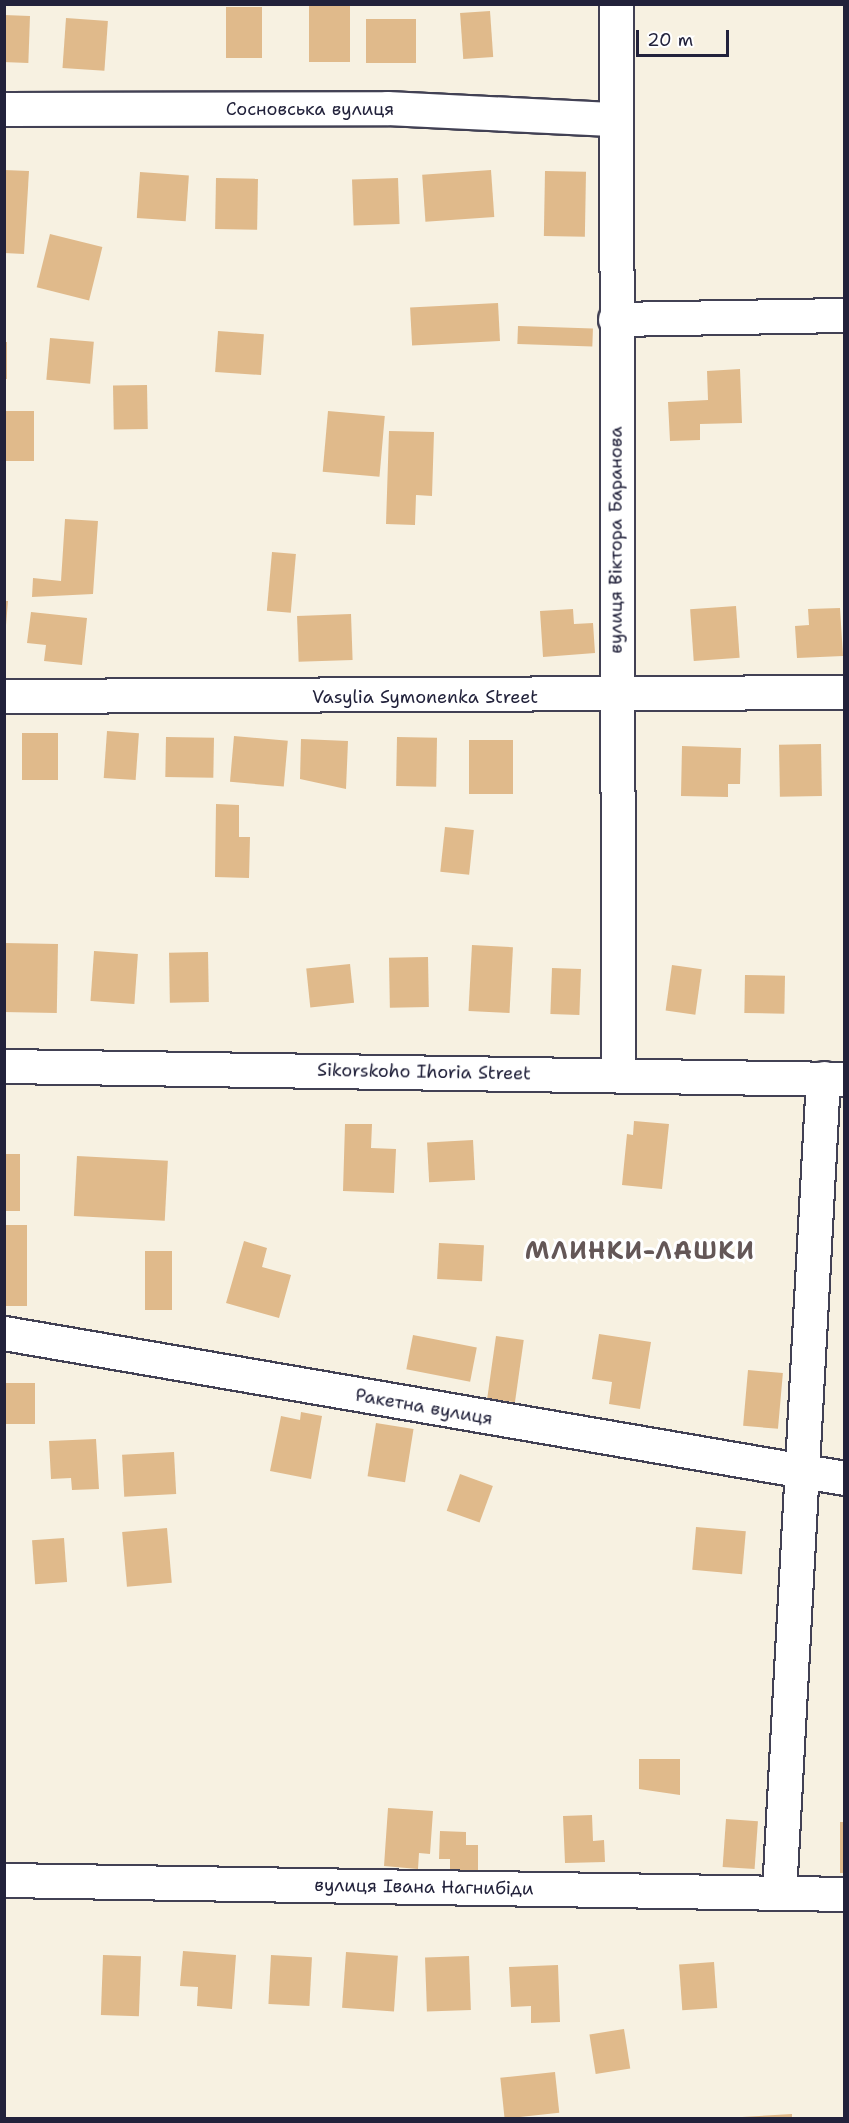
<!DOCTYPE html>
<meta charset="utf-8">
<style>
body{margin:0}
#map{position:relative;width:849px;height:2123px;overflow:hidden;background:#f7f1e1;font-family:"Shantell Sans",sans-serif}
div>[style]{position:absolute}
[style*='--x']{left:calc(var(--x)*1px);top:calc(var(--y)*1px);width:calc(var(--w)*1px);rotate:calc(var(--a)*1deg)}
.building>*{inset:0;background:#e0ba8b;transform-origin:0 0}
.roads{filter:drop-shadow(2px 0 #424154) drop-shadow(-2px 0 #424154) drop-shadow(0 2px #424154) drop-shadow(0 -2px #424154)}
.minor>*{height:33px;margin:-16.5px;padding:0 16.5px;transform-origin:16.5px;border-radius:16.5px;background:#fff}
span{translate:-50% -50%;white-space:nowrap;text-align:center;line-height:1.15;-webkit-text-stroke:6px #fff;paint-order:stroke}
.street-label{font-size:18px;color:#22223b}
.district-label{font-size:24px;color:#645757;font-weight:700;letter-spacing:1.5px}
.frame{position:absolute;inset:0;border:6px solid #22223b;pointer-events:none}
.scale{position:absolute;left:636px;top:30px;width:93px;height:27px;box-sizing:border-box;border:3px solid #22223b;border-top:0;padding-left:8px;font-size:18px;line-height:21px;white-space:nowrap;color:#22223b;-webkit-text-stroke:4px #fff;paint-order:stroke}
</style>
<div id="map">
<div class="building">
<i style="left:309px;top:4px;width:41px;height:58px"></i>
<i style="left:226px;top:7px;width:36px;height:51px"></i>
<i style="left:490px;top:11px;width:46px;height:30px;rotate:86deg"></i>
<i style="left:4px;top:15px;width:26px;height:47px;rotate:2deg"></i>
<i style="left:66px;top:18px;width:42px;height:50px;rotate:4deg"></i>
<i style="left:366px;top:19px;width:50px;height:44px"></i>
<i style="clip-path:polygon(4px 170px,29px 171px,24px 254px,4px 253px)"></i>
<i style="left:491px;top:170px;width:47px;height:69px;rotate:86deg"></i>
<i style="left:545px;top:171px;width:41px;height:65px;rotate:1deg"></i>
<i style="left:140px;top:172px;width:49px;height:46px;rotate:4deg"></i>
<i style="left:216px;top:178px;width:42px;height:51px;rotate:1deg"></i>
<i style="left:398px;top:178px;width:46px;height:46px;rotate:88deg"></i>
<i style="left:50px;top:234px;width:54px;height:55px;rotate:14deg"></i>
<i style="left:498px;top:303px;width:38px;height:88px;rotate:87deg"></i>
<i style="left:518px;top:326px;width:75px;height:18px;rotate:2deg"></i>
<i style="left:218px;top:331px;width:46px;height:41px;rotate:4deg"></i>
<i style="left:50px;top:338px;width:44px;height:42px;rotate:5deg"></i>
<i style="left:4px;top:342px;width:3px;height:37px"></i>
<i style="clip-path:polygon(740px 369px,742px 423px,700px 424px,700px 440px,670px 441px,668px 402px,708px 400px,707px 371px)"></i>
<i style="left:147px;top:385px;width:44px;height:34px;rotate:89deg"></i>
<i style="left:6px;top:411px;width:28px;height:50px"></i>
<i style="left:328px;top:411px;width:57px;height:61px;rotate:5deg"></i>
<i style="clip-path:polygon(389px 431px,434px 432px,432px 496px,416px 495px,415px 525px,386px 524px)"></i>
<i style="clip-path:polygon(65px 519px,98px 521px,93px 594px,32px 597px,33px 578px,61px 581px)"></i>
<i style="left:272px;top:552px;width:24px;height:59px;rotate:5deg"></i>
<i style="clip-path:polygon(4px 601px,8px 601px,6px 625px,4px 625px)"></i>
<i style="left:736px;top:606px;width:52px;height:46px;rotate:86deg"></i>
<i style="clip-path:polygon(840px 608px,843px 656px,797px 658px,795px 626px,809px 625px,808px 609px)"></i>
<i style="clip-path:polygon(573px 609px,574px 624px,593px 623px,595px 653px,543px 657px,540px 611px)"></i>
<i style="clip-path:polygon(31px 612px,87px 618px,82px 665px,44px 661px,46px 645px,27px 643px)"></i>
<i style="left:351px;top:614px;width:46px;height:54px;rotate:88deg"></i>
<i style="left:107px;top:731px;width:32px;height:47px;rotate:4deg"></i>
<i style="left:22px;top:733px;width:36px;height:47px"></i>
<i style="left:234px;top:736px;width:54px;height:46px;rotate:5deg"></i>
<i style="left:166px;top:737px;width:48px;height:40px;rotate:1deg"></i>
<i style="left:397px;top:737px;width:40px;height:49px;rotate:1deg"></i>
<i style="clip-path:polygon(301px 739px,348px 741px,346px 789px,300px 779px)"></i>
<i style="left:469px;top:740px;width:44px;height:54px"></i>
<i style="left:821px;top:744px;width:52px;height:42px;rotate:89deg"></i>
<i style="clip-path:polygon(682px 746px,741px 748px,740px 784px,728px 784px,728px 797px,681px 796px)"></i>
<i style="clip-path:polygon(216px 804px,239px 805px,239px 837px,250px 837px,249px 878px,215px 877px)"></i>
<i style="left:445px;top:827px;width:29px;height:45px;rotate:6deg"></i>
<i style="left:4px;top:943px;width:54px;height:69px;rotate:1deg"></i>
<i style="left:472px;top:945px;width:41px;height:66px;rotate:3deg"></i>
<i style="left:94px;top:951px;width:44px;height:50px;rotate:4deg"></i>
<i style="left:208px;top:952px;width:50px;height:39px;rotate:89deg"></i>
<i style="left:428px;top:957px;width:50px;height:39px;rotate:89deg"></i>
<i style="left:350px;top:964px;width:39px;height:44px;rotate:84deg"></i>
<i style="left:672px;top:965px;width:30px;height:46px;rotate:8deg"></i>
<i style="left:552px;top:968px;width:29px;height:46px;rotate:2deg"></i>
<i style="left:745px;top:975px;width:40px;height:38px;rotate:1deg"></i>
<i style="clip-path:polygon(634px 1121px,669px 1124px,662px 1189px,622px 1185px,627px 1134px,633px 1135px)"></i>
<i style="clip-path:polygon(345px 1124px,372px 1124px,371px 1148px,396px 1149px,394px 1193px,343px 1191px)"></i>
<i style="left:473px;top:1140px;width:40px;height:46px;rotate:87deg"></i>
<i style="left:4px;top:1154px;width:16px;height:57px"></i>
<i style="left:77px;top:1156px;width:91px;height:60px;rotate:3deg"></i>
<i style="left:4px;top:1225px;width:23px;height:81px"></i>
<i style="clip-path:polygon(244px 1241px,267px 1248px,262px 1267px,291px 1275px,279px 1318px,226px 1303px)"></i>
<i style="left:439px;top:1243px;width:45px;height:36px;rotate:3deg"></i>
<i style="left:172px;top:1251px;width:59px;height:27px;rotate:90deg"></i>
<i style="clip-path:polygon(599px 1334px,651px 1342px,640px 1409px,609px 1404px,612px 1382px,592px 1379px)"></i>
<i style="left:413px;top:1335px;width:65px;height:35px;rotate:11deg"></i>
<i style="left:496px;top:1336px;width:28px;height:63px;rotate:8deg"></i>
<i style="left:748px;top:1370px;width:35px;height:56px;rotate:5deg"></i>
<i style="left:4px;top:1383px;width:31px;height:41px"></i>
<i style="clip-path:polygon(301px 1412px,322px 1416px,311px 1479px,270px 1471px,281px 1416px,300px 1420px)"></i>
<i style="left:376px;top:1423px;width:38px;height:54px;rotate:9deg"></i>
<i style="clip-path:polygon(96px 1439px,99px 1489px,72px 1490px,71px 1478px,51px 1479px,49px 1441px)"></i>
<i style="left:174px;top:1452px;width:42px;height:52px;rotate:87deg"></i>
<i style="left:460px;top:1474px;width:35px;height:39px;rotate:20deg"></i>
<i style="left:696px;top:1527px;width:50px;height:43px;rotate:5deg"></i>
<i style="left:167px;top:1528px;width:55px;height:45px;rotate:85deg"></i>
<i style="left:64px;top:1538px;width:44px;height:32px;rotate:86deg"></i>
<i style="clip-path:polygon(639px 1759px,680px 1759px,680px 1795px,639px 1789px)"></i>
<i style="clip-path:polygon(388px 1808px,433px 1811px,430px 1854px,419px 1853px,418px 1869px,384px 1866px)"></i>
<i style="clip-path:polygon(592px 1815px,593px 1841px,604px 1840px,605px 1862px,565px 1863px,563px 1816px)"></i>
<i style="left:726px;top:1819px;width:32px;height:48px;rotate:4deg"></i>
<i style="left:840px;top:1822px;width:4px;height:51px"></i>
<i style="clip-path:polygon(440px 1831px,466px 1832px,466px 1845px,478px 1845px,478px 1878px,450px 1877px,450px 1859px,439px 1859px)"></i>
<i style="clip-path:polygon(183px 1951px,236px 1955px,232px 2009px,197px 2006px,198px 1987px,180px 1986px)"></i>
<i style="left:346px;top:1952px;width:52px;height:56px;rotate:4deg"></i>
<i style="left:103px;top:1955px;width:38px;height:60px;rotate:2deg"></i>
<i style="left:271px;top:1955px;width:41px;height:49px;rotate:3deg"></i>
<i style="left:469px;top:1956px;width:54px;height:44px;rotate:88deg"></i>
<i style="left:714px;top:1962px;width:46px;height:35px;rotate:86deg"></i>
<i style="clip-path:polygon(558px 1965px,560px 2022px,531px 2023px,531px 2006px,511px 2007px,509px 1967px)"></i>
<i style="left:624px;top:2029px;width:40px;height:35px;rotate:81deg"></i>
<i style="left:555px;top:2072px;width:41px;height:55px;rotate:84deg"></i>
<i style="clip-path:polygon(792px 2114px,792px 2118px,742px 2118px,742px 2117px)"></i>
</div>
<div class="roads">
<div class="minor">
<i style="--x:616;--y:4;--w:1071;--a:89.89"></i>
<i style="--x:4;--y:109;--w:383;--a:-0.1"></i>
<i style="--x:387;--y:108;--w:229;--a:2.8"></i>
<i style="--x:615;--y:319;--w:229;--a:-1"></i>
<i style="--x:4;--y:696;--w:840;--a:-0.27"></i>
<i style="--x:4;--y:1066;--w:840;--a:0.89"></i>
<i style="--x:4;--y:1333;--w:852;--a:9.79"></i>
<i style="--x:4;--y:1880;--w:840;--a:0.95"></i>
<i style="--x:779;--y:1893;--w:816;--a:-86.91"></i>
</div>
</div>
<div class="street-label">
<span style="left:310px;top:109px">Сосновська вулиця</span>
<span style="left:616px;top:540px;rotate:-90deg">вулиця Віктора Баранова</span>
<span style="left:425px;top:697px">Vasylia Symonenka Street</span>
<span style="left:424px;top:1072px;rotate:1deg">Sikorskoho Ihoria Street</span>
<span style="left:424px;top:1407px;rotate:10deg">Ракетна вулиця</span>
<span style="left:424px;top:1887px;rotate:1deg">вулиця Івана Нагнибіди</span>
</div>
<div class="district-label">
<span style="left:640px;top:1252px">МЛИНКИ-ЛАШКИ</span>
</div>
<div class="frame"></div>
<div class="scale">20 m</div>
</div>
